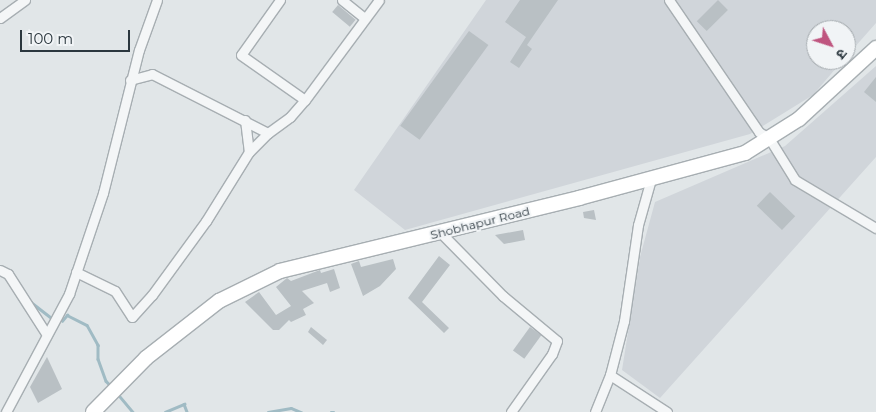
<!DOCTYPE html>
<meta charset="utf-8">
<style>
body{margin:0}
#map{position:relative;width:876px;height:412px;overflow:hidden;background:#e1e6e8;font-family:Montserrat,"Noto Sans Devanagari",sans-serif}
div>[style]{position:absolute}
[style*='--x']{left:calc(var(--x)*1px);top:calc(var(--y)*1px);width:calc(var(--w)*1px);rotate:calc(var(--a)*1deg)}
.built>*{inset:0;background:#d0d5da}
.stream>*{height:2.5px;margin:-1.25px;padding:0 1.25px;transform-origin:1.25px;border-radius:1.25px;background:#a0bbc4}
.building>*{inset:0;background:#b9c0c4;transform-origin:0 0}
.roads{filter:drop-shadow(1px 0 #a7aeb2) drop-shadow(-1px 0 #a7aeb2) drop-shadow(0 1px #a7aeb2) drop-shadow(0 -1px #a7aeb2)}
.street>*{height:9px;margin:-4.5px;padding:0 4.5px;transform-origin:4.5px;border-radius:4.5px;background:#f4f6f7}
.primary>*{height:14px;margin:-7px;padding:0 7px;transform-origin:7px;border-radius:7px;background:#fff}
span{translate:-50% -50%;white-space:nowrap;text-align:center;line-height:1.15;-webkit-text-stroke:4px #f1f4f6;paint-order:stroke}
.street-label{font-size:12px;color:#2b373e}
.north{position:absolute;left:806px;top:20px;width:50px;height:50px;box-sizing:border-box;background:#f1f4f6;border:1px solid #a2a8ac;border-radius:50%;rotate:130deg;font-size:14px;font-weight:700;line-height:20px;text-align:center;color:#2b373e}
.north::after{content:'';display:block;margin:auto;width:18px;height:22px;background:#bf557f;clip-path:polygon(50% 0,100% 100%,50% 72%,0 100%)}
.scale{position:absolute;left:20px;top:30px;width:110px;height:22px;box-sizing:border-box;border:2px solid #2b373e;border-top:0;padding-left:6px;font-size:15px;line-height:18px;white-space:nowrap;color:#2b373e;-webkit-text-stroke:4px #f1f4f6;paint-order:stroke}
</style>
<div id="map">
<div class="built">
<i style="clip-path:polygon(486px 0,876px 0,876px 23px,846px 57px,846px 30px,816px 30px,816px 60px,843px 60px,813px 95px,750px 134px,405px 230px,354px 190px)"></i>
<i style="clip-path:polygon(876px 66px,876px 157px,660px 398px,622px 370px,640px 257px,655px 202px,785px 146px)"></i>
</div>
<div class="stream">
<i style="--x:31;--y:302;--w:24;--a:38"></i>
<i style="--x:62;--y:321;--w:8;--a:-50"></i>
<i style="--x:67;--y:315;--w:22;--a:27"></i>
<i style="--x:87;--y:325;--w:23;--a:61"></i>
<i style="--x:98;--y:345;--w:14;--a:90"></i>
<i style="--x:98;--y:359;--w:23;--a:70"></i>
<i style="--x:106;--y:381;--w:8;--a:45"></i>
<i style="--x:117;--y:393;--w:25;--a:50"></i>
<i style="--x:165;--y:412;--w:21;--a:-23"></i>
<i style="--x:184;--y:404;--w:9;--a:69"></i>
<i style="--x:268;--y:412;--w:23;--a:-10"></i>
<i style="--x:291;--y:408;--w:11;--a:22"></i>
<i style="--x:331;--y:412;--w:3;--a:0"></i>
</div>
<div class="building">
<i style="clip-path:polygon(520px 0,558px 0,527px 45px,532px 49px,519px 68px,510px 62px,526px 37px,505px 22px)"></i>
<i style="left:718px;top:0;width:14px;height:30px;rotate:45deg"></i>
<i style="left:338px;top:5px;width:23px;height:9px;rotate:40deg"></i>
<i style="left:469px;top:31px;width:24px;height:117px;rotate:36deg"></i>
<i style="clip-path:polygon(876px 77px,876px 102px,864px 92px)"></i>
<i style="left:770px;top:192px;width:35px;height:19px;rotate:44deg"></i>
<i style="clip-path:polygon(594px 210px,596px 220px,584px 218px,583px 212px)"></i>
<i style="clip-path:polygon(523px 230px,525px 240px,504px 244px,495px 235px)"></i>
<i style="clip-path:polygon(439px 256px,450px 265px,422px 302px,449px 328px,444px 333px,408px 298px)"></i>
<i style="clip-path:polygon(393px 259px,396px 269px,380px 286px,363px 296px,351px 264px,359px 261px,361px 267px)"></i>
<i style="clip-path:polygon(334px 269px,340px 288px,330px 292px,327px 283px,302px 291px,314px 303px,303px 309px,306px 315px,291px 322px,289px 320px,279px 330px,273px 330px,245px 302px,259px 292px,276px 315px,291px 306px,276px 287px,287px 278px,291px 281px,320px 270px,321px 273px)"></i>
<i style="clip-path:polygon(311px 327px,327px 340px,323px 345px,308px 332px)"></i>
<i style="left:530px;top:327px;width:14px;height:29px;rotate:36deg"></i>
<i style="clip-path:polygon(47px 357px,62px 389px,38px 403px,30px 387px)"></i>
</div>
<div class="roads">
<div class="street">
<i style="--x:280;--y:0;--w:67;--a:125.3"></i>
<i style="--x:241;--y:55;--w:78;--a:35.1"></i>
<i style="--x:342;--y:0;--w:28;--a:39"></i>
<i style="--x:669;--y:0;--w:160;--a:55.7"></i>
<i style="--x:759;--y:132;--w:12;--a:31"></i>
<i style="--x:769;--y:138;--w:49;--a:58.2"></i>
<i style="--x:795;--y:180;--w:94;--a:30.7"></i>
<i style="--x:0;--y:18;--w:31;--a:-36"></i>
<i style="--x:130;--y:80;--w:23;--a:-15"></i>
<i style="--x:152;--y:74;--w:130;--a:27"></i>
<i style="--x:268;--y:133;--w:27;--a:-36"></i>
<i style="--x:290;--y:117;--w:23;--a:-49"></i>
<i style="--x:305;--y:100;--w:124;--a:-53.5"></i>
<i style="--x:245;--y:120;--w:32;--a:83"></i>
<i style="--x:440;--y:232;--w:90;--a:45.5"></i>
<i style="--x:503;--y:296;--w:70;--a:39.8"></i>
<i style="--x:557;--y:341;--w:14;--a:111"></i>
<i style="--x:552;--y:354;--w:71;--a:125.3"></i>
<i style="--x:0;--y:270;--w:9;--a:27"></i>
<i style="--x:8;--y:274;--w:72;--a:57.4"></i>
<i style="--x:76;--y:272;--w:43;--a:26"></i>
<i style="--x:115;--y:291;--w:31;--a:57"></i>
<i style="--x:132;--y:317;--w:30;--a:-48"></i>
<i style="--x:152;--y:295;--w:92;--a:-53.9"></i>
<i style="--x:206;--y:221;--w:81;--a:-58.1"></i>
<i style="--x:249;--y:152;--w:27;--a:-45"></i>
<i style="--x:610;--y:375;--w:68;--a:33"></i>
<i style="--x:6;--y:412;--w:134;--a:-61.9"></i>
<i style="--x:69;--y:294;--w:107;--a:-71.4"></i>
<i style="--x:103;--y:193;--w:147;--a:-75.9"></i>
<i style="--x:139;--y:50;--w:53;--a:-70.2"></i>
<i style="--x:595;--y:412;--w:40;--a:-68"></i>
<i style="--x:610;--y:375;--w:56;--a:-75.5"></i>
<i style="--x:624;--y:321;--w:97;--a:-81.7"></i>
<i style="--x:638;--y:225;--w:48;--a:-74.2"></i>
</div>
<div class="primary">
<i style="--x:93;--y:412;--w:76;--a:-45.5"></i>
<i style="--x:146;--y:358;--w:93;--a:-38"></i>
<i style="--x:219;--y:301;--w:68;--a:-26.2"></i>
<i style="--x:280;--y:271;--w:308;--a:-13.7"></i>
<i style="--x:579;--y:198;--w:172;--a:-15.2"></i>
<i style="--x:745;--y:153;--w:64;--a:-32.2"></i>
<i style="--x:799;--y:119;--w:105;--a:-42.7"></i>
</div>
</div>
<div class="street-label">
<span style="left:480px;top:223px;rotate:-14deg">Shobhapur Road</span>
</div>
<div class="north">उ</div>
<div class="scale">100 m</div>
</div>
